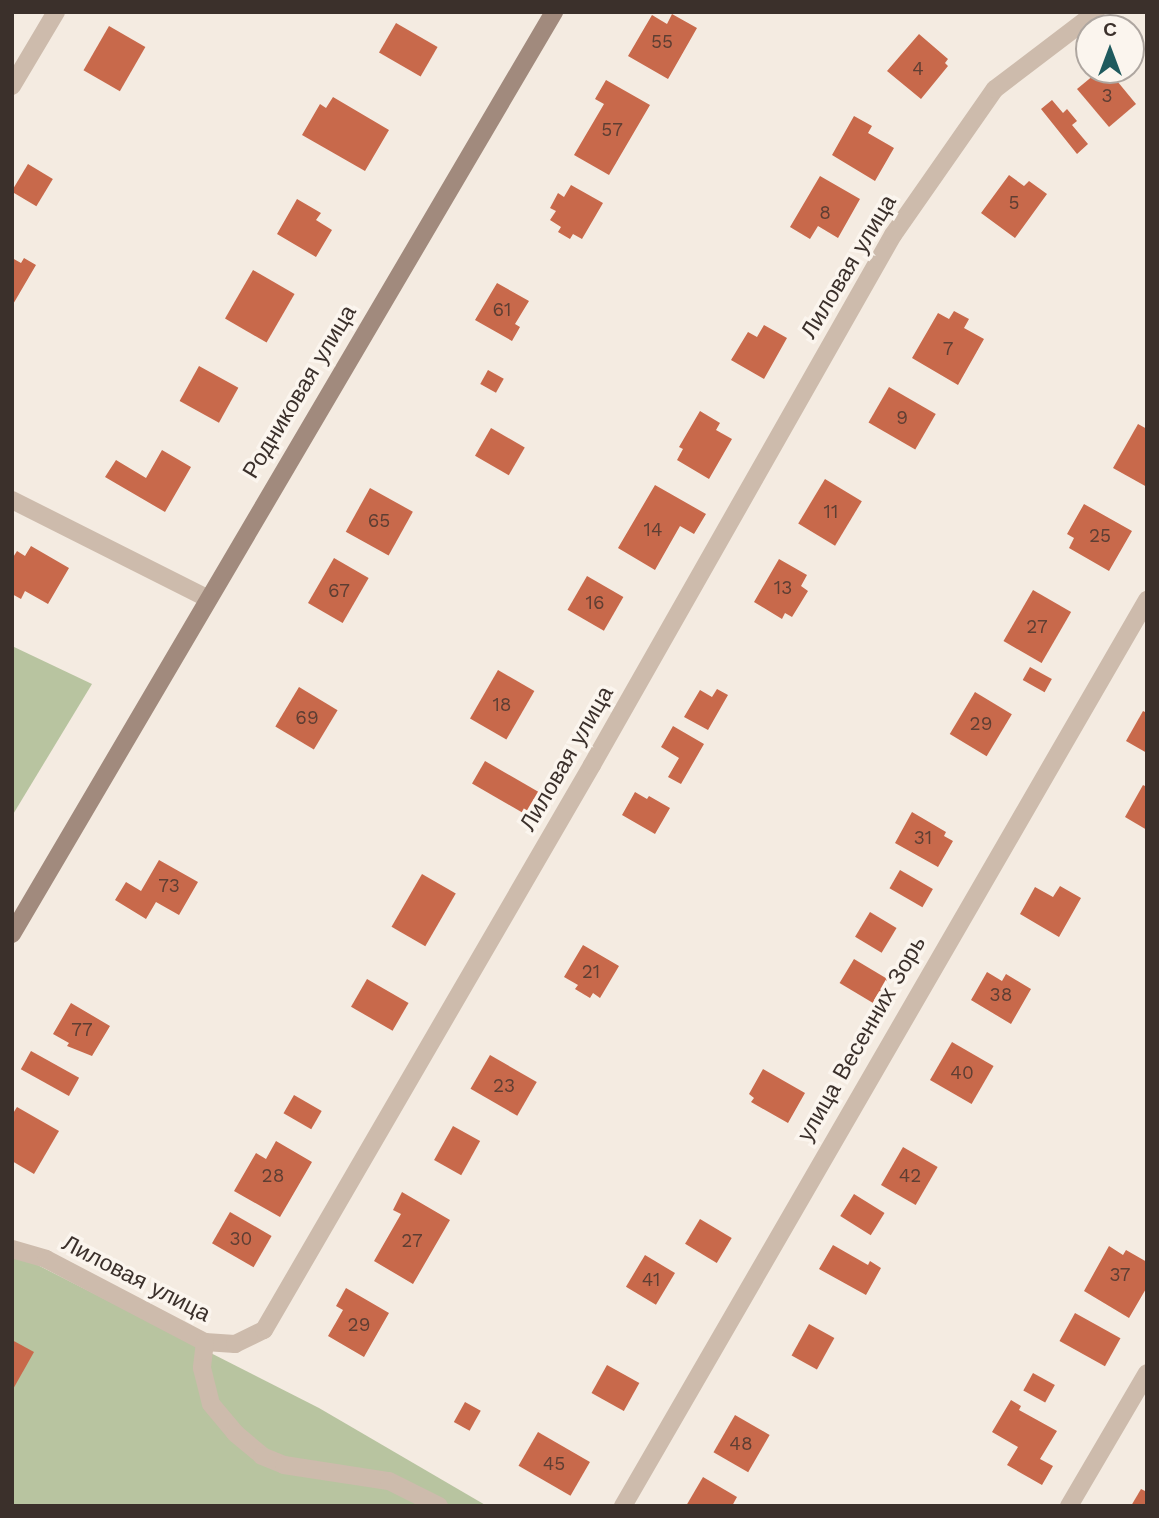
<!DOCTYPE html>
<meta charset="utf-8">
<style>
body{margin:0}
#map{position:relative;width:1159px;height:1518px;overflow:hidden;background:#f4ebe1;font-family:"Work Sans",sans-serif}
div>[style]{position:absolute}
[style*='--x']{left:calc(var(--x)*1px);top:calc(var(--y)*1px);width:calc(var(--w)*1px);rotate:calc(var(--a)*1deg)}
.green>*{inset:0;background:#b8c4a0}
.building>*{inset:0;background:#c8694b;transform-origin:0 0}
.street>*{height:18px;margin:-9px;padding:0 9px;transform-origin:9px;border-radius:9px;background:#cdbbac}
.secondary>*{height:18px;margin:-9px;padding:0 9px;transform-origin:9px;border-radius:9px;background:#a18a7d}
span{translate:-50% -50%;white-space:nowrap;text-align:center;line-height:1.15;-webkit-text-stroke:7px #fbf5ee;paint-order:stroke}
.number-label{font-size:19px;color:#5e3e33}
.number-label span{-webkit-text-stroke-width:0}
.street-label{font-size:23px;color:#3b302b}
.frame{position:absolute;inset:0;border:14px solid #3b302b;pointer-events:none}
.north{position:absolute;left:1075px;top:14px;width:70px;height:70px;box-sizing:border-box;background:#fbf5ee;border:2px solid #aea6a0;border-radius:50%;rotate:0deg;font-size:19px;font-weight:700;line-height:28px;text-align:center;color:#3b302b}
.north::after{content:'';display:block;margin:auto;width:24px;height:32px;background:#1f5a5e;clip-path:polygon(50% 0,100% 100%,50% 72%,0 100%)}
</style>
<div id="map">
<div class="green">
<i style="clip-path:polygon(12px 646px,92px 684px,12px 816px)"></i>
<i style="clip-path:polygon(12px 1252px,319px 1408px,487px 1506px,12px 1506px)"></i>
</div>
<div class="building">
<i style="clip-path:polygon(672px 14px,697px 28px,668px 79px,628px 56px,652px 15px,667px 24px)"></i>
<i style="left:396px;top:23px;width:48px;height:34px;rotate:30deg"></i>
<i style="left:109px;top:26px;width:42px;height:51px;rotate:30deg"></i>
<i style="clip-path:polygon(919px 34px,948px 59px,945px 63px,948px 66px,921px 99px,887px 71px)"></i>
<i style="clip-path:polygon(1100px 70px,1108px 70px,1136px 104px,1109px 127px,1077px 89px)"></i>
<i style="clip-path:polygon(606px 80px,650px 105px,609px 175px,574px 155px,604px 104px,595px 99px)"></i>
<i style="clip-path:polygon(333px 97px,389px 130px,365px 171px,302px 135px,320px 104px,326px 108px)"></i>
<i style="clip-path:polygon(1052px 100px,1063px 113px,1067px 109px,1077px 121px,1072px 125px,1088px 144px,1077px 154px,1041px 109px)"></i>
<i style="clip-path:polygon(854px 116px,872px 126px,868px 133px,894px 148px,875px 181px,832px 155px)"></i>
<i style="left:28px;top:164px;width:29px;height:32px;rotate:31deg"></i>
<i style="clip-path:polygon(1009px 175px,1024px 186px,1029px 181px,1047px 194px,1015px 238px,981px 213px)"></i>
<i style="clip-path:polygon(820px 176px,860px 199px,838px 238px,818px 226px,810px 239px,790px 227px)"></i>
<i style="clip-path:polygon(571px 185px,603px 203px,582px 239px,573px 234px,570px 239px,558px 232px,561px 227px,550px 220px,556px 211px,550px 208px,558px 193px,564px 197px)"></i>
<i style="clip-path:polygon(297px 199px,321px 213px,316px 220px,332px 230px,316px 257px,277px 234px)"></i>
<i style="clip-path:polygon(12px 258px,21px 263px,24px 258px,36px 265px,12px 306px)"></i>
<i style="left:253px;top:270px;width:48px;height:56px;rotate:30deg"></i>
<i style="clip-path:polygon(497px 283px,529px 301px,515px 324px,520px 327px,512px 341px,475px 320px)"></i>
<i style="clip-path:polygon(954px 311px,969px 319px,964px 328px,984px 339px,958px 385px,912px 358px,938px 313px,949px 319px)"></i>
<i style="clip-path:polygon(764px 325px,787px 338px,764px 379px,731px 360px,748px 332px,757px 337px)"></i>
<i style="left:199px;top:366px;width:45px;height:40px;rotate:29deg"></i>
<i style="left:488px;top:370px;width:18px;height:16px;rotate:29deg"></i>
<i style="left:889px;top:387px;width:54px;height:41px;rotate:30deg"></i>
<i style="clip-path:polygon(700px 411px,720px 423px,716px 430px,732px 439px,709px 479px,677px 460px,683px 449px,679px 447px)"></i>
<i style="clip-path:polygon(1138px 424px,1147px 429px,1147px 487px,1113px 468px)"></i>
<i style="left:491px;top:428px;width:39px;height:32px;rotate:30deg"></i>
<i style="clip-path:polygon(162px 450px,191px 467px,165px 512px,105px 477px,116px 460px,146px 478px)"></i>
<i style="left:825px;top:479px;width:43px;height:52px;rotate:31deg"></i>
<i style="clip-path:polygon(655px 485px,706px 514px,694px 534px,680px 526px,655px 570px,618px 548px)"></i>
<i style="left:370px;top:488px;width:49px;height:50px;rotate:29deg"></i>
<i style="clip-path:polygon(1084px 504px,1132px 531px,1109px 571px,1069px 548px,1074px 538px,1067px 534px)"></i>
<i style="clip-path:polygon(31px 546px,69px 568px,48px 604px,25px 591px,21px 599px,12px 594px,12px 559px,17px 551px,25px 556px)"></i>
<i style="left:334px;top:558px;width:40px;height:52px;rotate:30deg"></i>
<i style="clip-path:polygon(779px 559px,807px 575px,801px 586px,808px 591px,792px 617px,785px 613px,782px 619px,754px 602px)"></i>
<i style="left:587px;top:576px;width:42px;height:39px;rotate:30deg"></i>
<i style="left:1033px;top:590px;width:44px;height:59px;rotate:30deg"></i>
<i style="left:1030px;top:667px;width:25px;height:15px;rotate:29deg"></i>
<i style="left:498px;top:670px;width:42px;height:56px;rotate:30deg"></i>
<i style="left:299px;top:687px;width:45px;height:46px;rotate:31deg"></i>
<i style="clip-path:polygon(717px 689px,728px 695px,708px 730px,684px 717px,700px 690px,712px 697px)"></i>
<i style="left:975px;top:692px;width:43px;height:49px;rotate:31deg"></i>
<i style="clip-path:polygon(1143px 711px,1147px 713px,1147px 753px,1126px 741px)"></i>
<i style="clip-path:polygon(673px 726px,704px 744px,681px 784px,668px 777px,679px 758px,661px 747px)"></i>
<i style="left:485px;top:761px;width:67px;height:26px;rotate:30deg"></i>
<i style="clip-path:polygon(1143px 785px,1147px 787px,1147px 830px,1125px 817px)"></i>
<i style="clip-path:polygon(635px 792px,647px 799px,649px 796px,670px 808px,655px 834px,622px 815px)"></i>
<i style="clip-path:polygon(912px 812px,946px 832px,944px 836px,953px 841px,938px 867px,895px 843px)"></i>
<i style="clip-path:polygon(159px 860px,198px 882px,179px 915px,156px 902px,146px 919px,115px 900px,126px 882px,141px 891px)"></i>
<i style="left:900px;top:870px;width:38px;height:21px;rotate:30deg"></i>
<i style="left:422px;top:874px;width:39px;height:61px;rotate:30deg"></i>
<i style="clip-path:polygon(1060px 886px,1081px 898px,1059px 937px,1020px 914px,1035px 887px,1053px 897px)"></i>
<i style="left:870px;top:912px;width:31px;height:29px;rotate:31deg"></i>
<i style="clip-path:polygon(583px 945px,619px 966px,600px 998px,593px 993px,590px 998px,575px 989px,578px 985px,564px 977px)"></i>
<i style="left:854px;top:959px;width:39px;height:28px;rotate:31deg"></i>
<i style="clip-path:polygon(987px 972px,1002px 981px,1006px 974px,1031px 989px,1011px 1024px,971px 1000px)"></i>
<i style="left:367px;top:979px;width:48px;height:32px;rotate:30deg"></i>
<i style="clip-path:polygon(71px 1003px,110px 1026px,92px 1056px,67px 1046px,69px 1043px,53px 1034px)"></i>
<i style="left:952px;top:1042px;width:48px;height:44px;rotate:30deg"></i>
<i style="left:31px;top:1051px;width:55px;height:21px;rotate:29deg"></i>
<i style="left:490px;top:1055px;width:54px;height:39px;rotate:30deg"></i>
<i style="clip-path:polygon(763px 1069px,805px 1093px,788px 1123px,751px 1102px,754px 1098px,749px 1094px)"></i>
<i style="left:294px;top:1095px;width:32px;height:21px;rotate:30deg"></i>
<i style="clip-path:polygon(17px 1107px,59px 1131px,34px 1174px,12px 1161px,12px 1115px)"></i>
<i style="left:453px;top:1126px;width:31px;height:39px;rotate:29deg"></i>
<i style="clip-path:polygon(276px 1141px,312px 1162px,280px 1217px,234px 1191px,256px 1153px,266px 1159px)"></i>
<i style="left:903px;top:1147px;width:40px;height:44px;rotate:30deg"></i>
<i style="clip-path:polygon(402px 1192px,450px 1220px,413px 1284px,374px 1261px,401px 1214px,393px 1210px)"></i>
<i style="left:854px;top:1194px;width:36px;height:26px;rotate:32deg"></i>
<i style="left:230px;top:1212px;width:48px;height:36px;rotate:30deg"></i>
<i style="left:700px;top:1219px;width:37px;height:29px;rotate:31deg"></i>
<i style="clip-path:polygon(833px 1245px,868px 1265px,870px 1261px,881px 1268px,866px 1295px,819px 1269px)"></i>
<i style="clip-path:polygon(1109px 1246px,1123px 1255px,1126px 1250px,1147px 1262px,1147px 1287px,1129px 1318px,1084px 1291px)"></i>
<i style="left:645px;top:1255px;width:35px;height:37px;rotate:31deg"></i>
<i style="clip-path:polygon(346px 1288px,389px 1313px,364px 1357px,328px 1336px,343px 1310px,336px 1306px)"></i>
<i style="left:1075px;top:1313px;width:52px;height:32px;rotate:29deg"></i>
<i style="left:809px;top:1324px;width:29px;height:36px;rotate:29deg"></i>
<i style="clip-path:polygon(12px 1340px,34px 1352px,12px 1391px)"></i>
<i style="left:607px;top:1365px;width:37px;height:32px;rotate:29deg"></i>
<i style="left:1033px;top:1373px;width:25px;height:20px;rotate:29deg"></i>
<i style="clip-path:polygon(1011px 1400px,1021px 1406px,1019px 1410px,1057px 1431px,1040px 1459px,1053px 1466px,1042px 1485px,1007px 1465px,1018px 1447px,992px 1432px)"></i>
<i style="left:465px;top:1402px;width:18px;height:23px;rotate:29deg"></i>
<i style="left:735px;top:1415px;width:40px;height:43px;rotate:30deg"></i>
<i style="left:538px;top:1432px;width:60px;height:39px;rotate:30deg"></i>
<i style="clip-path:polygon(703px 1477px,737px 1497px,732px 1506px,686px 1506px)"></i>
<i style="clip-path:polygon(1141px 1489px,1147px 1492px,1147px 1506px,1131px 1506px)"></i>
</div>
<div class="street">
<i style="--x:12;--y:86;--w:86;--a:-59.3"></i>
<i style="--x:12;--y:500;--w:218;--a:26.7"></i>
<i style="--x:12;--y:1249;--w:35;--a:16"></i>
<i style="--x:46;--y:1259;--w:179;--a:27.6"></i>
<i style="--x:205;--y:1342;--w:30;--a:4"></i>
<i style="--x:235;--y:1344;--w:32;--a:-26"></i>
<i style="--x:264;--y:1330;--w:653;--a:-59.86"></i>
<i style="--x:592;--y:765;--w:610;--a:-60.41"></i>
<i style="--x:893;--y:235;--w:178;--a:-55.1"></i>
<i style="--x:995;--y:89;--w:127;--a:-37.3"></i>
<i style="--x:205;--y:1342;--w:26;--a:97"></i>
<i style="--x:202;--y:1368;--w:37;--a:76"></i>
<i style="--x:211;--y:1404;--w:38;--a:50"></i>
<i style="--x:235;--y:1433;--w:35;--a:40"></i>
<i style="--x:262;--y:1456;--w:24;--a:22"></i>
<i style="--x:284;--y:1465;--w:106;--a:8.7"></i>
<i style="--x:389;--y:1481;--w:56;--a:26.6"></i>
<i style="--x:623;--y:1506;--w:1047;--a:-59.96"></i>
<i style="--x:1069;--y:1506;--w:154;--a:-59.6"></i>
</div>
<div class="secondary">
<i style="--x:12;--y:934;--w:1070;--a:-59.55"></i>
</div>
<div class="number-label">
<span style="left:662px;top:42px">55</span>
<span style="left:918px;top:69px">4</span>
<span style="left:1107px;top:96px">3</span>
<span style="left:612px;top:130px">57</span>
<span style="left:1014px;top:203px">5</span>
<span style="left:825px;top:213px">8</span>
<span style="left:502px;top:310px">61</span>
<span style="left:948px;top:349px">7</span>
<span style="left:902px;top:418px">9</span>
<span style="left:831px;top:512px">11</span>
<span style="left:379px;top:521px">65</span>
<span style="left:653px;top:530px">14</span>
<span style="left:1100px;top:536px">25</span>
<span style="left:783px;top:588px">13</span>
<span style="left:339px;top:591px">67</span>
<span style="left:595px;top:603px">16</span>
<span style="left:1037px;top:627px">27</span>
<span style="left:502px;top:705px">18</span>
<span style="left:307px;top:718px">69</span>
<span style="left:981px;top:724px">29</span>
<span style="left:923px;top:838px">31</span>
<span style="left:169px;top:886px">73</span>
<span style="left:591px;top:972px">21</span>
<span style="left:1001px;top:995px">38</span>
<span style="left:82px;top:1030px">77</span>
<span style="left:962px;top:1073px">40</span>
<span style="left:504px;top:1086px">23</span>
<span style="left:273px;top:1176px">28</span>
<span style="left:910px;top:1176px">42</span>
<span style="left:241px;top:1239px">30</span>
<span style="left:412px;top:1241px">27</span>
<span style="left:1120px;top:1275px">37</span>
<span style="left:651px;top:1280px">41</span>
<span style="left:359px;top:1325px">29</span>
<span style="left:741px;top:1444px">48</span>
<span style="left:554px;top:1464px">45</span>
</div>
<div class="street-label">
<span style="left:849px;top:267px;rotate:-59deg">Лиловая улица</span>
<span style="left:300px;top:392px;rotate:-59deg">Родниковая улица</span>
<span style="left:567px;top:759px;rotate:-60deg">Лиловая улица</span>
<span style="left:862px;top:1039px;rotate:-60deg">улица Весенних Зорь</span>
<span style="left:136px;top:1279px;rotate:27deg">Лиловая улица</span>
</div>
<div class="frame"></div>
<div class="north">С</div>
</div>
